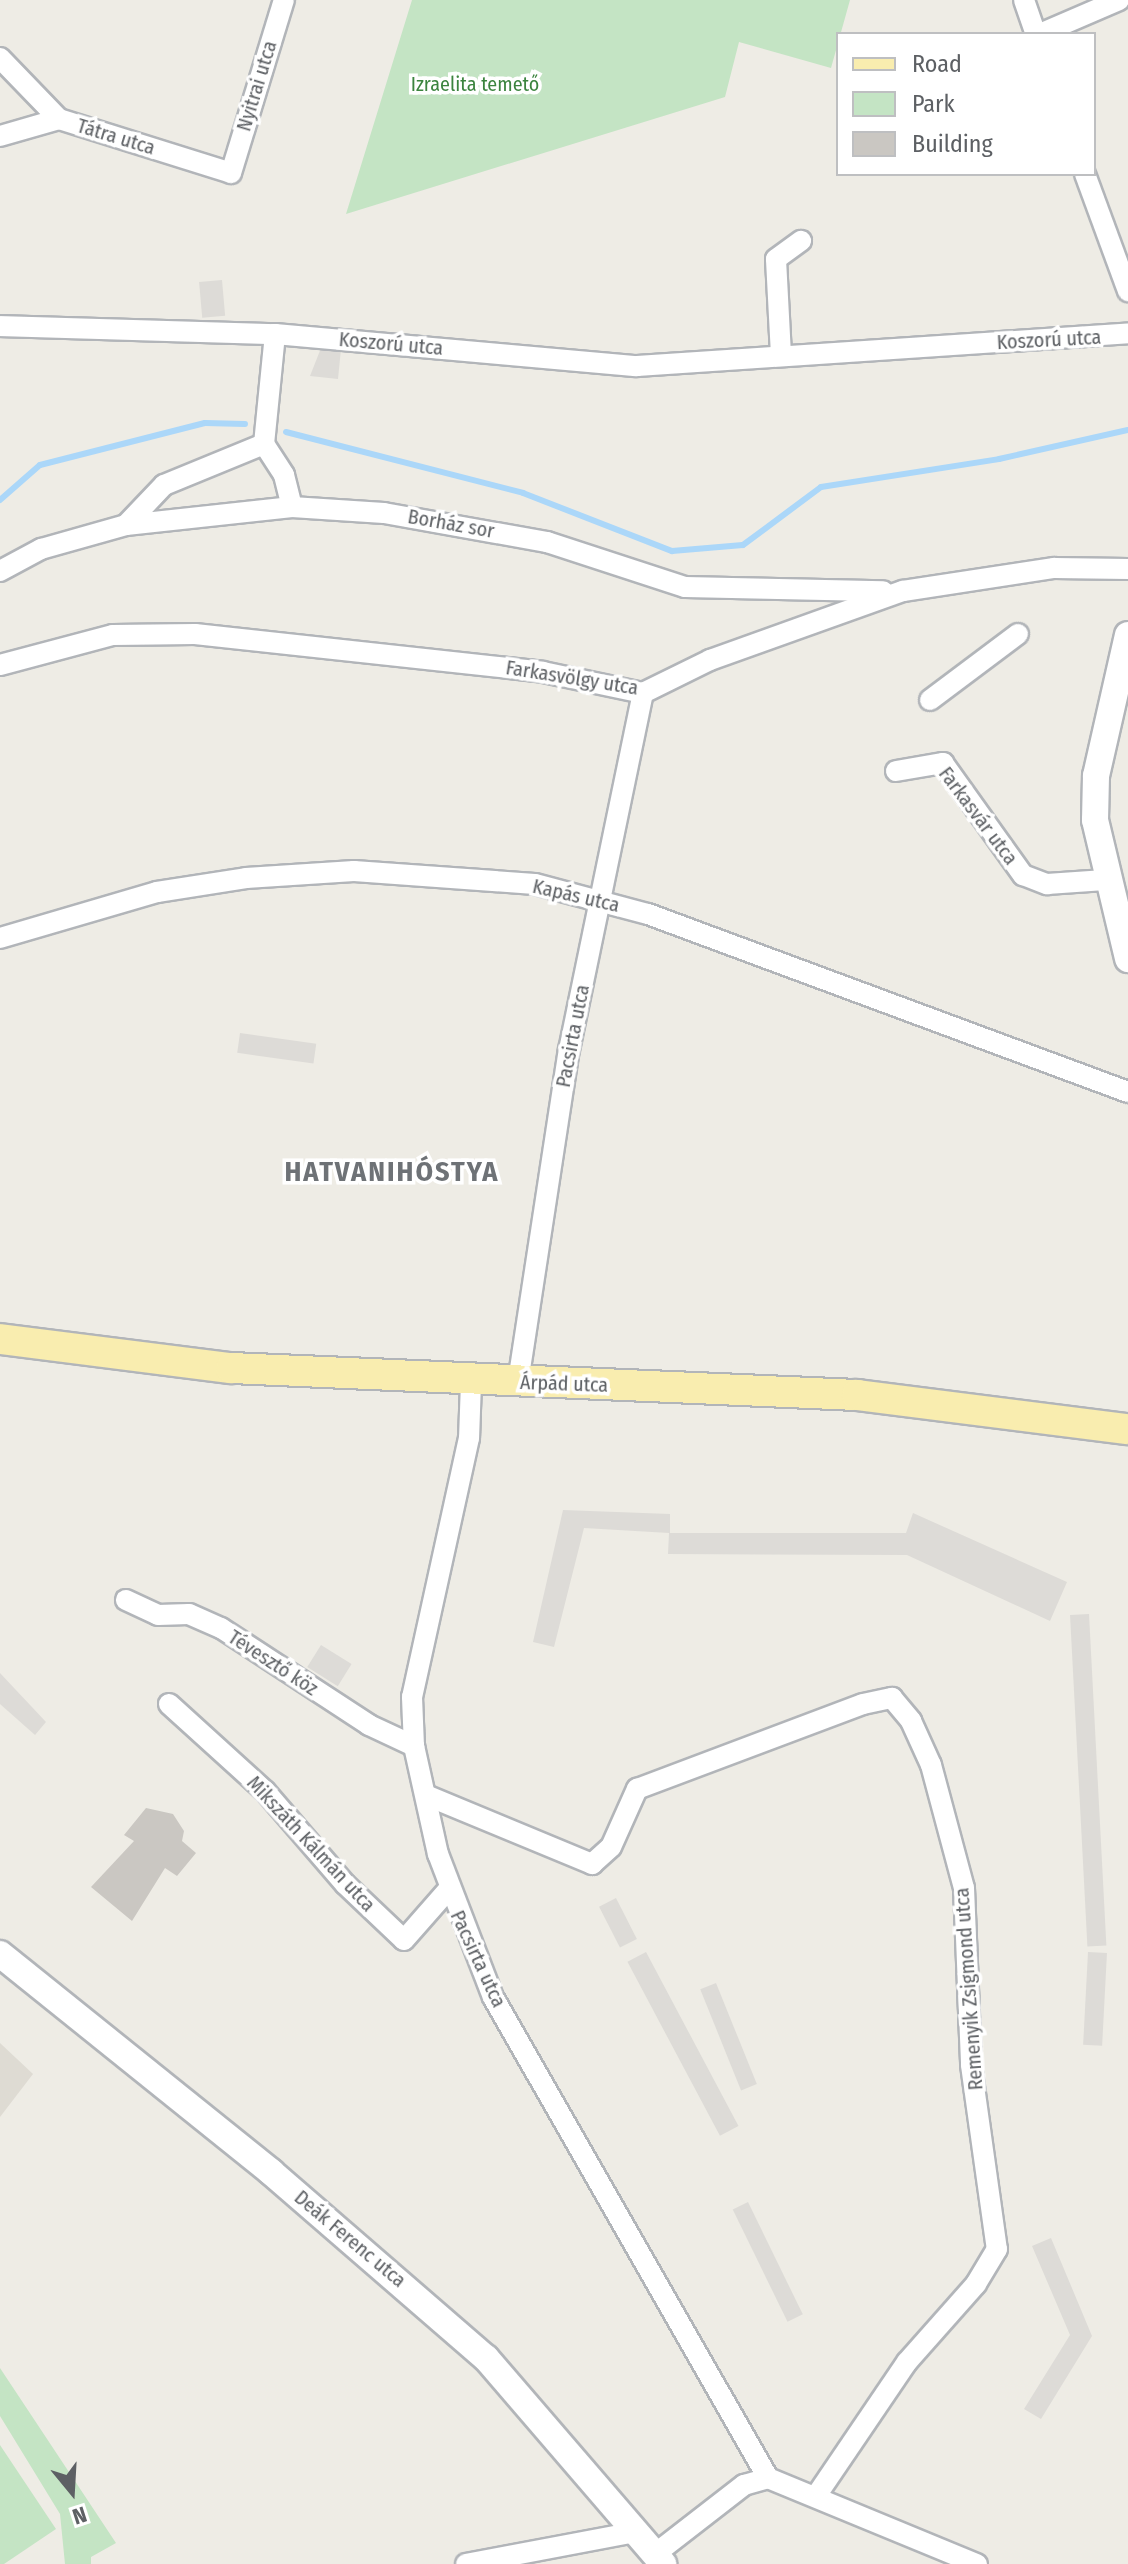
<!DOCTYPE html>
<meta charset="utf-8">
<style>
body{margin:0}
#map{position:relative;width:1128px;height:2564px;overflow:hidden;background:#eeece5;font-family:"Fira Sans Condensed",sans-serif}
div>[style]{position:absolute}
[style*='--x']{left:calc(var(--x)*1px);top:calc(var(--y)*1px);width:calc(var(--w)*1px);rotate:calc(var(--a)*1deg)}
.industrial>*{inset:0;background:#dddbd7;transform-origin:0 0}
.education>*{inset:0;background:#dedbd3}
.green>*{inset:0;background:#c4e4c4}
.stream>*{height:6px;margin:-3px;padding:0 3px;transform-origin:3px;border-radius:3px;background:#abd7f9}
.building>*{inset:0;background:#cac7c2}
.roads{filter:drop-shadow(2px 0 #b2b5b9) drop-shadow(-2px 0 #b2b5b9) drop-shadow(0 2px #b2b5b9) drop-shadow(0 -2px #b2b5b9)}
.street>*{height:20px;margin:-10px;padding:0 10px;transform-origin:10px;border-radius:10px;background:#fff}
.secondary>*{height:26px;margin:-13px;padding:0 13px;transform-origin:13px;border-radius:13px;background:#fff}
.primary>*{height:30px;margin:-15px;padding:0 15px;transform-origin:15px;border-radius:15px;background:#f9edaf}
span{translate:-50% -50%;white-space:nowrap;text-align:center;line-height:1.15;-webkit-text-stroke:7px #fff;paint-order:stroke}
.park-label{font-size:20px;color:#3c843f}
.street-label{font-size:20px;color:#5d6064}
.district-label{font-size:28px;color:#6e7276;font-weight:700;letter-spacing:2px}
.legend{position:absolute;left:836px;top:32px;width:260px;height:144px;box-sizing:border-box;background:#fff;border:2px solid #bebfc1;margin:0;padding:10px 14px;list-style:none;font-size:24px;color:#5d6064}
.legend li{display:flex;align-items:center;gap:16px;height:40px}
.legend b{width:40px;border:2px solid #bebfc1}
.north{position:absolute;left:32px;top:2452px;width:80px;height:80px;-webkit-text-stroke:6px #fff;paint-order:stroke;rotate:162deg;font-size:22px;font-weight:700;line-height:32px;text-align:center;color:#5d6064}
.north::after{content:'';display:block;margin:auto;width:28px;height:36px;background:#5d6064;clip-path:polygon(50% 0,100% 100%,50% 72%,0 100%)}
</style>
<div id="map">
<div class="industrial">
<i style="left:222px;top:280px;width:36px;height:23px;rotate:85deg"></i>
<i style="clip-path:polygon(321px 348px,341px 349px,338px 379px,310px 376px)"></i>
<i style="left:240px;top:1033px;width:77px;height:20px;rotate:8deg"></i>
<i style="clip-path:polygon(563px 1510px,670px 1514px,670px 1533px,906px 1533px,913px 1513px,1067px 1582px,1050px 1621px,907px 1555px,668px 1554px,669px 1533px,584px 1528px,554px 1647px,533px 1642px)"></i>
<i style="left:1089px;top:1614px;width:332px;height:19px;rotate:87deg"></i>
<i style="left:321px;top:1645px;width:36px;height:26px;rotate:32deg"></i>
<i style="clip-path:polygon(0 1673px,46px 1722px,35px 1735px,0 1704px)"></i>
<i style="left:616px;top:1898px;width:46px;height:19px;rotate:63deg"></i>
<i style="left:646px;top:1952px;width:197px;height:21px;rotate:62deg"></i>
<i style="left:1088px;top:1952px;width:19px;height:93px;rotate:3deg"></i>
<i style="left:716px;top:1983px;width:109px;height:17px;rotate:68deg"></i>
<i style="left:748px;top:2202px;width:125px;height:17px;rotate:64deg"></i>
<i style="clip-path:polygon(1051px 2238px,1092px 2336px,1041px 2419px,1024px 2409px,1070px 2335px,1032px 2246px)"></i>
</div>
<div class="education">
<i style="clip-path:polygon(0 2043px,33px 2074px,0 2117px)"></i>
</div>
<div class="green">
<i style="clip-path:polygon(412px 0,850px 0,831px 68px,739px 42px,725px 97px,346px 214px)"></i>
<i style="clip-path:polygon(0 2368px,116px 2543px,91px 2557px,91px 2564px,65px 2564px,60px 2514px,0 2416px)"></i>
<i style="clip-path:polygon(0 2445px,56px 2529px,4px 2564px,0 2564px)"></i>
</div>
<div class="stream">
<i style="--x:286;--y:432;--w:245;--a:14.4"></i>
<i style="--x:523;--y:493;--w:160;--a:21.3"></i>
<i style="--x:672;--y:551;--w:71;--a:-4.8"></i>
<i style="--x:743;--y:545;--w:97;--a:-36.6"></i>
<i style="--x:821;--y:487;--w:180;--a:-8.9"></i>
<i style="--x:999;--y:459;--w:132;--a:-12.7"></i>
<i style="--x:0;--y:500;--w:53;--a:-41.2"></i>
<i style="--x:40;--y:465;--w:170;--a:-14.3"></i>
<i style="--x:205;--y:423;--w:40;--a:1.4"></i>
</div>
<div class="building">
<i style="clip-path:polygon(146px 1808px,173px 1814px,184px 1831px,182px 1841px,196px 1853px,177px 1876px,165px 1868px,132px 1921px,91px 1887px,134px 1841px,124px 1835px)"></i>
</div>
<div class="roads">
<div class="street">
<i style="--x:1024;--y:0;--w:36;--a:71"></i>
<i style="--x:1040;--y:34;--w:86;--a:-23.3"></i>
<i style="--x:0;--y:58;--w:85;--a:46"></i>
<i style="--x:0;--y:136;--w:61;--a:-16.1"></i>
<i style="--x:59;--y:119;--w:180;--a:17.4"></i>
<i style="--x:231;--y:173;--w:181;--a:-73"></i>
<i style="--x:1085;--y:174;--w:125;--a:69.8"></i>
<i style="--x:0;--y:326;--w:275;--a:1.7"></i>
<i style="--x:275;--y:334;--w:363;--a:5.1"></i>
<i style="--x:637;--y:366;--w:492;--a:-3.8"></i>
<i style="--x:275;--y:334;--w:111;--a:95.7"></i>
<i style="--x:264;--y:444;--w:37;--a:57"></i>
<i style="--x:284;--y:475;--w:33;--a:76"></i>
<i style="--x:781;--y:355;--w:96;--a:-93"></i>
<i style="--x:776;--y:259;--w:31;--a:-36"></i>
<i style="--x:126;--y:525;--w:55;--a:-46.5"></i>
<i style="--x:164;--y:485;--w:108;--a:-22.3"></i>
<i style="--x:0;--y:571;--w:47;--a:-28.2"></i>
<i style="--x:41;--y:549;--w:88;--a:-15.8"></i>
<i style="--x:126;--y:525;--w:167;--a:-6.2"></i>
<i style="--x:292;--y:507;--w:92;--a:3.7"></i>
<i style="--x:384;--y:513;--w:166;--a:10.1"></i>
<i style="--x:547;--y:542;--w:145;--a:18.1"></i>
<i style="--x:685;--y:587;--w:198;--a:1.2"></i>
<i style="--x:0;--y:665;--w:117;--a:-14.9"></i>
<i style="--x:113;--y:635;--w:82;--a:-0.7"></i>
<i style="--x:195;--y:634;--w:350;--a:6.2"></i>
<i style="--x:543;--y:672;--w:102;--a:11.9"></i>
<i style="--x:643;--y:693;--w:75;--a:-26.2"></i>
<i style="--x:710;--y:660;--w:205;--a:-19.7"></i>
<i style="--x:903;--y:591;--w:153;--a:-8.7"></i>
<i style="--x:1054;--y:568;--w:74;--a:0.8"></i>
<i style="--x:930;--y:700;--w:110;--a:-36.9"></i>
<i style="--x:896;--y:771;--w:48;--a:-9.7"></i>
<i style="--x:943;--y:763;--w:138;--a:54.5"></i>
<i style="--x:1023;--y:875;--w:26;--a:21"></i>
<i style="--x:1047;--y:884;--w:58;--a:-3.9"></i>
<i style="--x:0;--y:938;--w:164;--a:-16.3"></i>
<i style="--x:157;--y:892;--w:90;--a:-8.9"></i>
<i style="--x:246;--y:878;--w:108;--a:-3.7"></i>
<i style="--x:354;--y:871;--w:181;--a:4.1"></i>
<i style="--x:535;--y:884;--w:117;--a:14.9"></i>
<i style="--x:648;--y:914;--w:512;--a:20.35"></i>
<i style="--x:471;--y:1382;--w:56;--a:92"></i>
<i style="--x:469;--y:1438;--w:265;--a:102.4"></i>
<i style="--x:412;--y:1697;--w:49;--a:87.7"></i>
<i style="--x:414;--y:1746;--w:111;--a:77.5"></i>
<i style="--x:438;--y:1854;--w:153;--a:69"></i>
<i style="--x:493;--y:1997;--w:554;--a:60.24"></i>
<i style="--x:518;--y:1382;--w:336;--a:-81.3"></i>
<i style="--x:569;--y:1050;--w:365;--a:-78.3"></i>
<i style="--x:126;--y:1600;--w:35;--a:25"></i>
<i style="--x:158;--y:1615;--w:31;--a:-2"></i>
<i style="--x:189;--y:1614;--w:35;--a:24"></i>
<i style="--x:221;--y:1628;--w:177;--a:33.2"></i>
<i style="--x:369;--y:1725;--w:50;--a:25"></i>
<i style="--x:169;--y:1704;--w:130;--a:42.2"></i>
<i style="--x:265;--y:1791;--w:123;--a:49.3"></i>
<i style="--x:345;--y:1884;--w:81;--a:43.5"></i>
<i style="--x:404;--y:1940;--w:67;--a:-48.7"></i>
<i style="--x:428;--y:1796;--w:178;--a:22.5"></i>
<i style="--x:592;--y:1864;--w:25;--a:-42"></i>
<i style="--x:611;--y:1847;--w:64;--a:-65.9"></i>
<i style="--x:637;--y:1789;--w:241;--a:-20.6"></i>
<i style="--x:863;--y:1704;--w:30;--a:-12"></i>
<i style="--x:892;--y:1698;--w:30;--a:50"></i>
<i style="--x:911;--y:1721;--w:48;--a:65.6"></i>
<i style="--x:931;--y:1765;--w:127;--a:75"></i>
<i style="--x:964;--y:1888;--w:177;--a:87.7"></i>
<i style="--x:971;--y:2065;--w:186;--a:82"></i>
<i style="--x:997;--y:2249;--w:41;--a:121"></i>
<i style="--x:976;--y:2284;--w:104;--a:131.5"></i>
<i style="--x:907;--y:2362;--w:162;--a:124.2"></i>
<i style="--x:655;--y:2554;--w:113;--a:-37.8"></i>
<i style="--x:744;--y:2485;--w:25;--a:-16"></i>
<i style="--x:768;--y:2478;--w:226;--a:22.4"></i>
<i style="--x:466;--y:2564;--w:172;--a:-10.7"></i>
</div>
<div class="secondary">
<i style="--x:1128;--y:635;--w:145;--a:102.8"></i>
<i style="--x:1096;--y:776;--w:44;--a:91.3"></i>
<i style="--x:1095;--y:820;--w:143;--a:76.6"></i>
<i style="--x:0;--y:1954;--w:348;--a:38.8"></i>
<i style="--x:271;--y:2172;--w:284;--a:40.9"></i>
<i style="--x:486;--y:2358;--w:272;--a:49.3"></i>
</div>
<div class="primary">
<i style="--x:0;--y:1339;--w:233;--a:7.2"></i>
<i style="--x:231;--y:1368;--w:627;--a:2.47"></i>
<i style="--x:857;--y:1395;--w:273;--a:7.2"></i>
</div>
</div>
<div class="park-label">
<span style="left:475px;top:84px">Izraelita temető</span>
</div>
<div class="street-label">
<span style="left:257px;top:86px;rotate:-73deg">Nyitrai utca</span>
<span style="left:116px;top:137px;rotate:17deg">Tátra utca</span>
<span style="left:1049px;top:340px;rotate:-3deg">Koszorú utca</span>
<span style="left:391px;top:344px;rotate:5deg">Koszorú utca</span>
<span style="left:451px;top:524px;rotate:10deg">Borház sor</span>
<span style="left:572px;top:678px;rotate:9deg">Farkasvölgy utca</span>
<span style="left:978px;top:816px;rotate:53deg">Farkasvár utca</span>
<span style="left:576px;top:896px;rotate:13deg">Kapás utca</span>
<span style="left:573px;top:1036px;rotate:-79deg">Pacsirta utca</span>
<span style="left:564px;top:1384px;rotate:2deg">Árpád utca</span>
<span style="left:273px;top:1663px;rotate:33deg">Tévesztő köz</span>
<span style="left:311px;top:1844px;rotate:47deg">Mikszáth Kálmán utca</span>
<span style="left:478px;top:1959px;rotate:65deg">Pacsirta utca</span>
<span style="left:969px;top:1989px;rotate:-94deg">Remenyik Zsigmond utca</span>
<span style="left:350px;top:2239px;rotate:40deg">Deák Ferenc utca</span>
</div>
<div class="district-label">
<span style="left:392px;top:1172px">HATVANIHÓSTYA</span>
</div>
<ul class="legend">
<li><b style="height:10px;background:#f9edaf"></b>Road</li>
<li><b style="height:22px;background:#c4e4c4"></b>Park</li>
<li><b style="height:22px;background:#cac7c2"></b>Building</li>
</ul>
<div class="north">N</div>
</div>
